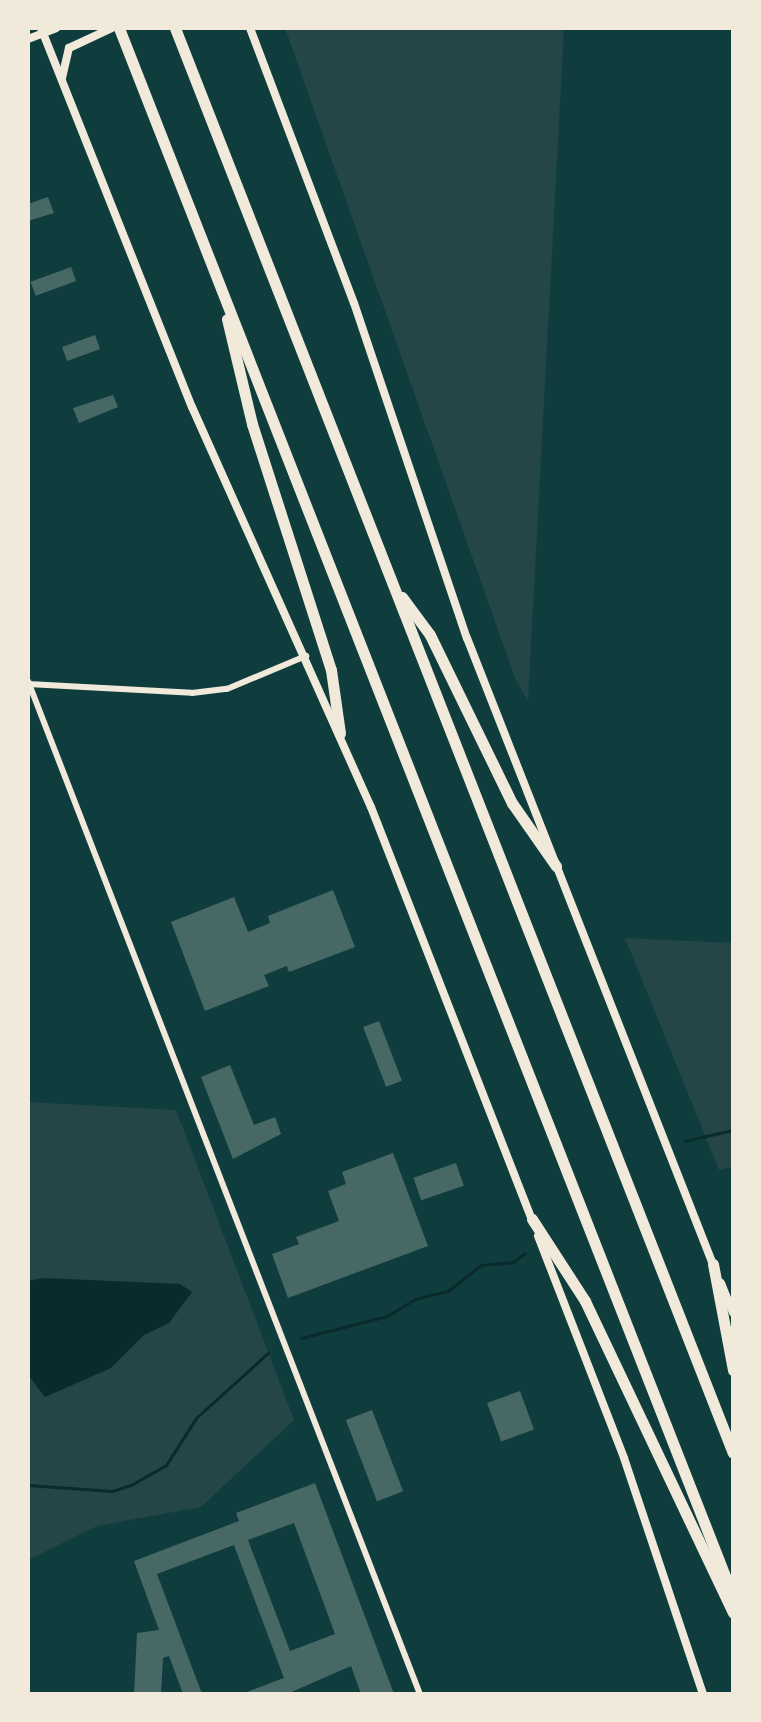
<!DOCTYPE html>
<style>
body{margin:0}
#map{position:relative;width:761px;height:1722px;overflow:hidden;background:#0f3d3e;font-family:"Public Sans",sans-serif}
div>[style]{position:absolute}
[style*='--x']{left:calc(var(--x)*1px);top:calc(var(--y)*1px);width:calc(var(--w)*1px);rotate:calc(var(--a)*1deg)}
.green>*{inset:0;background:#244646}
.water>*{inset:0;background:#0a2a2b}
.stream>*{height:3px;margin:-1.5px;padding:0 1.5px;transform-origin:1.5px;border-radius:1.5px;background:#0a2a2b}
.building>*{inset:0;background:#486865;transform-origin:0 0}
.minor>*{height:6px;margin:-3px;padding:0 3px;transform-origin:3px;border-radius:3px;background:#f1e9da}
.secondary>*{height:8px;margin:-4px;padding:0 4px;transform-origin:4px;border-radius:4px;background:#f1e9da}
.motorway>*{height:11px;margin:-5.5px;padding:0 5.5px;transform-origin:5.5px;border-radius:5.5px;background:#f1e9da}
span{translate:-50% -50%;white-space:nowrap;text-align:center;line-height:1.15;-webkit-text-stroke:6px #f1e9da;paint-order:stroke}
.frame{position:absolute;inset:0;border:30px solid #f1e9da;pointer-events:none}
</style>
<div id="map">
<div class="green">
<i style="clip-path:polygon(285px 28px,564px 28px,528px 701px,515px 678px)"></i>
<i style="clip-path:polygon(625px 938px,733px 943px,733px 1167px,719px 1170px)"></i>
<i style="clip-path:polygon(28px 1102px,176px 1110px,294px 1420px,201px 1507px,97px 1526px,28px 1560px)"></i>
</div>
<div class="water">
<i style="clip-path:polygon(43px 1278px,180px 1284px,192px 1292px,169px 1323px,144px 1335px,111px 1368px,45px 1397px,28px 1375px,28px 1281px)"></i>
</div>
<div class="stream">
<i style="--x:684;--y:1141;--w:50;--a:-12.7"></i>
<i style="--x:301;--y:1338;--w:89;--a:-14.3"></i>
<i style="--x:387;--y:1316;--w:33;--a:-31"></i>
<i style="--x:415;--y:1299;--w:34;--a:-14"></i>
<i style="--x:448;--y:1291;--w:42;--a:-38.2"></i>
<i style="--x:481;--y:1265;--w:32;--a:-5"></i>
<i style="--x:513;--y:1262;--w:15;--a:-37"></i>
<i style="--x:28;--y:1485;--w:84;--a:4.1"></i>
<i style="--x:112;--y:1491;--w:20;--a:-18"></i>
<i style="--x:131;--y:1485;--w:40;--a:-29.7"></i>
<i style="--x:166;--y:1465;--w:56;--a:-57.4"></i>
<i style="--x:196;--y:1418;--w:97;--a:-42.1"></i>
</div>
<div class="building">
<i style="clip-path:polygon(48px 197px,54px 213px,28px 221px,28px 204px)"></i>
<i style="left:71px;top:267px;width:15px;height:43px;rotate:70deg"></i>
<i style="left:95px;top:335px;width:15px;height:35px;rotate:70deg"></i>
<i style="clip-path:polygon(113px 395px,118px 407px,79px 423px,73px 408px)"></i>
<i style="clip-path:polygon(333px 890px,355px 947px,289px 972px,287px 966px,264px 975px,269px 986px,205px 1011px,171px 922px,234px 897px,248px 932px,270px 923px,268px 916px)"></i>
<i style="left:379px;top:1021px;width:64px;height:17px;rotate:69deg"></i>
<i style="clip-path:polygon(230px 1065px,254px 1125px,275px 1117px,281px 1134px,233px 1159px,201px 1077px)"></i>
<i style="clip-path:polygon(393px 1153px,428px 1246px,288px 1298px,272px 1254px,299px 1244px,296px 1237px,339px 1221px,328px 1191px,346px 1184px,342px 1172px)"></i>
<i style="left:456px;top:1163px;width:24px;height:45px;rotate:71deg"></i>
<i style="left:520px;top:1391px;width:41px;height:35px;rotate:70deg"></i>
<i style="left:372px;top:1410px;width:87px;height:28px;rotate:69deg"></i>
<i style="clip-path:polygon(evenodd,315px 1483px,394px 1694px,361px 1694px,351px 1666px,287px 1694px,241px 1694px,284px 1678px,234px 1545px,157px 1574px,202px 1694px,183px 1694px,169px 1656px,163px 1658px,161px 1694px,134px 1694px,137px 1633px,159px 1630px,134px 1561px,239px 1521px,236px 1513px,315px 1483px,294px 1523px,335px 1634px,290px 1651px,248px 1540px,294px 1523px)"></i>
</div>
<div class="minor">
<i style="--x:28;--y:681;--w:1086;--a:68.85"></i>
<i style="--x:28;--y:684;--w:164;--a:3.1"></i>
<i style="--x:192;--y:693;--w:35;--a:-7"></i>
<i style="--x:227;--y:689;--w:86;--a:-22.7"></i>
</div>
<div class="secondary">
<i style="--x:41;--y:28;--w:408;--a:68.3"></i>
<i style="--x:192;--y:407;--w:438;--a:65.9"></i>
<i style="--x:371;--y:807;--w:446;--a:68.7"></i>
<i style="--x:250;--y:28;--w:294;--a:69.3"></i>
<i style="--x:354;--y:303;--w:354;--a:71.4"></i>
<i style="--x:467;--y:638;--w:676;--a:68.56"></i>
<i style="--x:28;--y:39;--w:30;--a:-21"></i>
<i style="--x:62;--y:78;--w:31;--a:-77"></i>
<i style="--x:69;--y:48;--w:47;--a:-24.9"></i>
<i style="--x:538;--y:1236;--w:238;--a:68.8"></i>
<i style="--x:624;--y:1458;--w:249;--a:71.5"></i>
<i style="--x:721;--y:1283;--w:32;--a:68"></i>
</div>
<div class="motorway">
<i style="--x:119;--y:28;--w:1684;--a:68.62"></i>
<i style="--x:175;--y:28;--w:1530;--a:68.62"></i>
<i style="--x:227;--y:319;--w:108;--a:76.6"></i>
<i style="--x:252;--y:424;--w:258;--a:72.2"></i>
<i style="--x:331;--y:670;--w:64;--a:81.9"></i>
<i style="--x:402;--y:597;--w:47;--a:53.6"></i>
<i style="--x:430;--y:635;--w:187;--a:64"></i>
<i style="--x:512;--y:803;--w:77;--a:55.1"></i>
<i style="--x:532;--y:1219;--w:98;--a:57.1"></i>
<i style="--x:585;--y:1301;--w:345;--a:64.6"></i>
<i style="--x:713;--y:1264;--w:108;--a:79.3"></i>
</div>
<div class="frame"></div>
</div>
